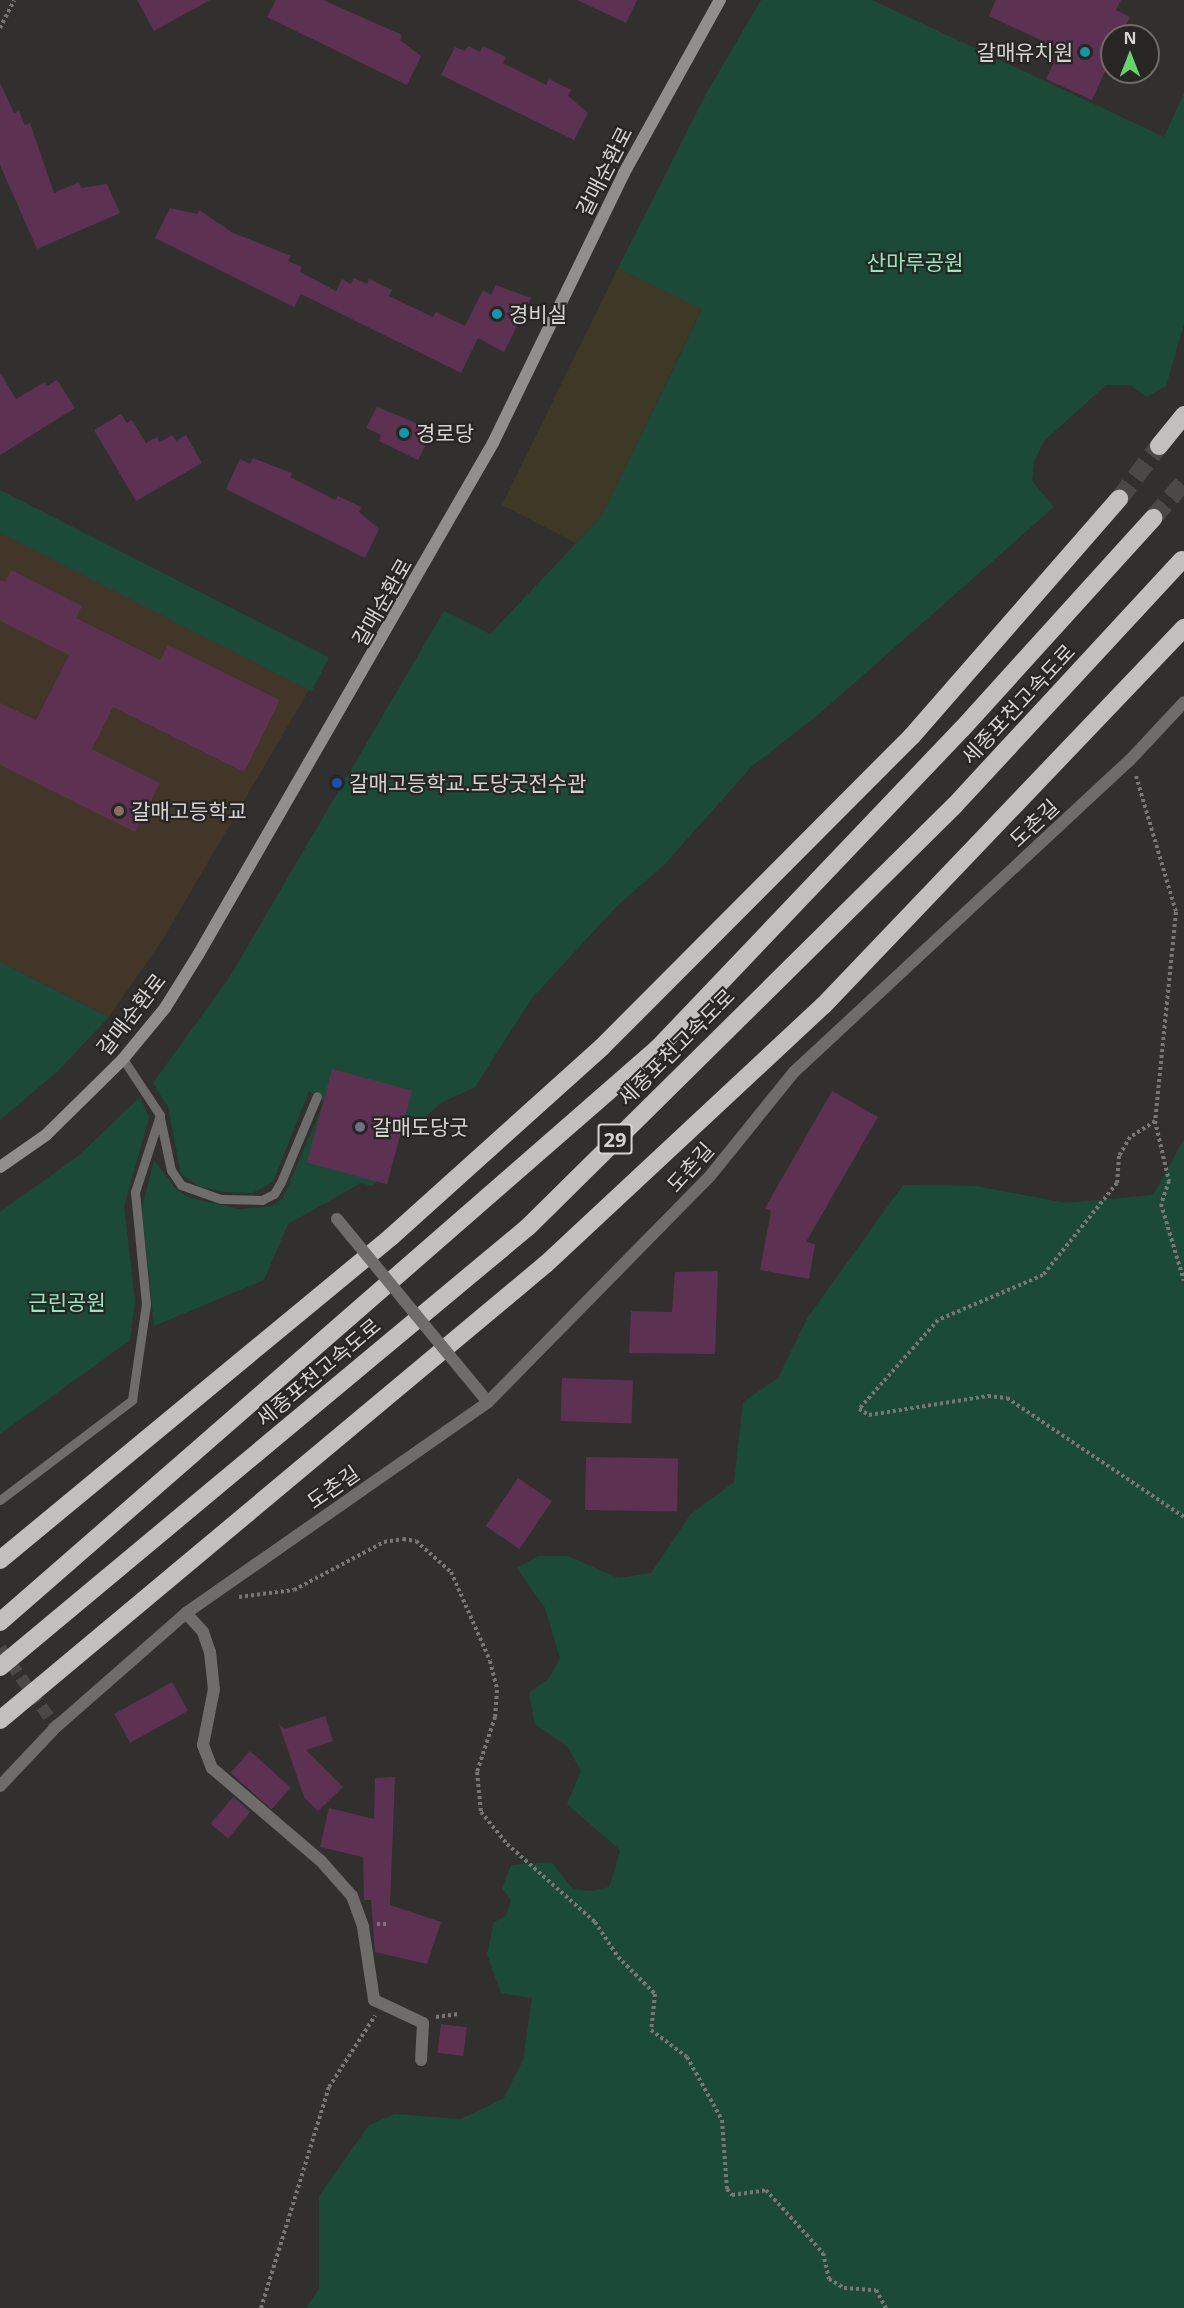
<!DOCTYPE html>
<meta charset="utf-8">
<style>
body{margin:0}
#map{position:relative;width:1184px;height:2308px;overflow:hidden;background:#32302e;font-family:"Open Sans","Noto Sans KR",sans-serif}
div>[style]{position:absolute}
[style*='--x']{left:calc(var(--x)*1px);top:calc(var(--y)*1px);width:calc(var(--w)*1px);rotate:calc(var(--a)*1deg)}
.commercial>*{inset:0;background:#3e3826}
.education>*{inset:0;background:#413627}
.green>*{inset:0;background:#1b4b36;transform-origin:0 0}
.building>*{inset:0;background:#5d3152;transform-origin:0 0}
.street-tunnel>*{height:12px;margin-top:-6px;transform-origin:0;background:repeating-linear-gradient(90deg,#4a4947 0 12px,transparent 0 18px)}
.highway-tunnel>*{height:18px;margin-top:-9px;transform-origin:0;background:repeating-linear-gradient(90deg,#4a4947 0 18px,transparent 0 27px)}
.path>*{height:4px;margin-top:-2px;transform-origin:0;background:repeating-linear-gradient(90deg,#797775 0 3px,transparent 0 6px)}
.lane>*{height:9px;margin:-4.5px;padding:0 4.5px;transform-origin:4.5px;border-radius:4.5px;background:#6e6d6c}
.street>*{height:12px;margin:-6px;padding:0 6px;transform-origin:6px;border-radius:6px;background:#6e6d6c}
.secondary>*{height:12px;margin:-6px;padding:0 6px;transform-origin:6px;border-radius:6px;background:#908f8d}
.highway>*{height:18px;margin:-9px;padding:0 9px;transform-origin:9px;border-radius:9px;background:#c2c0bd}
.street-bridge>*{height:12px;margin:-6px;padding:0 6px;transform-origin:6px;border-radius:6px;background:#6e6d6c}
.dots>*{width:16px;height:16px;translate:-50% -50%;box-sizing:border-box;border:3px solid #282624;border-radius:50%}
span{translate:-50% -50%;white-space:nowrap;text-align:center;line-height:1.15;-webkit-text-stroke:4.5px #282624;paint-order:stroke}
.shield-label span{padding:2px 4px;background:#282624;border:2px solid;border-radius:4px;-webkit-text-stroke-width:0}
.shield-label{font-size:20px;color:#d5d4d2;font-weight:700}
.poi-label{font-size:21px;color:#d5d4d2}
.right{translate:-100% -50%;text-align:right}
.left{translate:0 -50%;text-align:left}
.street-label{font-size:21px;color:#d5d4d2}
.park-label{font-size:21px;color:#8eeabd}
.north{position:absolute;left:1100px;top:24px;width:60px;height:60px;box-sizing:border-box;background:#282624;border:2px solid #6d6c6a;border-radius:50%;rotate:0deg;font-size:16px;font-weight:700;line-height:24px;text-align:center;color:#d5d4d2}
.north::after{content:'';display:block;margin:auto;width:21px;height:27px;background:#66d466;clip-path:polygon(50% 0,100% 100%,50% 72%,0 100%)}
</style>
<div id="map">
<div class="commercial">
<i style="clip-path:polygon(618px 268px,702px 308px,602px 516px,576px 543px,502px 505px)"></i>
</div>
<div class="education">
<i style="clip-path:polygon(0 528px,313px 683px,163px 939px,109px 1017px,0 962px)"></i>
</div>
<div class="green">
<i style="clip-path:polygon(761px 0,872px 0,1164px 137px,1184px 93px,1184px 324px,1166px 386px,1147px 397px,1130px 385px,1106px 385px,1044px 441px,1034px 461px,1032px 481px,1054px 507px,819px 714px,751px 767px,665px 864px,618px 905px,532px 998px,475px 1087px,443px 1102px,398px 1139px,388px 1173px,372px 1186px,361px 1183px,288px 1224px,264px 1280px,154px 1326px,142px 1209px,154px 1160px,177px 1190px,190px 1198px,239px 1209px,273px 1206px,283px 1198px,324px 1102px,309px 1091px,273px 1182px,252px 1193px,226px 1192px,200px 1187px,181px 1174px,168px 1107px,153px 1083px,229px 978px,444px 611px,490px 634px,602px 516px,702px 309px,618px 268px,706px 94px)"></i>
<i style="left:0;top:490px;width:369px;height:38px;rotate:27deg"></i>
<i style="clip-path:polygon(0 962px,109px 1017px,57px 1072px,0 1120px)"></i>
<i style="clip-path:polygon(140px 1097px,149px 1117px,124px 1206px,135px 1301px,130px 1340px,0 1434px,0 1212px,78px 1156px)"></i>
<i style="clip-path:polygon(1184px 1139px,1184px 2308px,306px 2308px,319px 2289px,319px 2196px,369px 2125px,395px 2114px,461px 2119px,504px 2098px,523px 2060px,532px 1998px,501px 1993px,487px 1954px,494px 1922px,506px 1916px,511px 1900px,502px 1888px,511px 1865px,551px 1862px,573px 1889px,590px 1891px,609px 1887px,616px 1866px,620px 1850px,567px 1804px,581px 1771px,567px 1746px,535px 1724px,529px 1693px,549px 1678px,560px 1658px,545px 1608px,517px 1568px,538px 1556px,568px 1556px,618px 1578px,651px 1573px,690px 1515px,734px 1482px,743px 1402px,778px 1378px,808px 1317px,903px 1185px,976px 1186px,1066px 1203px,1153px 1195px)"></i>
</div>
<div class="building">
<i style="clip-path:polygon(137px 0,210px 0,154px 31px)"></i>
<i style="clip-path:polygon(276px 0,323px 0,402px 35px,400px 40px,421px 56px,407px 85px,267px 17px)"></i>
<i style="clip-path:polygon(577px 0,637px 0,626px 23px)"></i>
<i style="clip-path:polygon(996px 0,1121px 0,1116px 10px,1130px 17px,1121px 36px,1112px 36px,1112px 56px,1092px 100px,1046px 79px,1060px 49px,989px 16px)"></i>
<i style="clip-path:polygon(468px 46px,480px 52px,483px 46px,506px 57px,503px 63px,546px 85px,549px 79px,571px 90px,568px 96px,588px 113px,574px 140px,441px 75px,455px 47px,465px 51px)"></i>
<i style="clip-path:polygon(0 83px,14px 113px,19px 111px,25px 125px,30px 123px,54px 193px,79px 182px,81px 188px,107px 184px,120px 213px,37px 249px,0 165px)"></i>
<i style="clip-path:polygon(170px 208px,197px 214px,199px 210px,233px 233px,291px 256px,288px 261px,302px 267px,300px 272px,336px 291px,342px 279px,351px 284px,354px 278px,367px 284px,369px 279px,392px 290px,389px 296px,433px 317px,436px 312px,465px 326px,483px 290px,491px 295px,496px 285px,531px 298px,504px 352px,478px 338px,461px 373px,301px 294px,294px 307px,155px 238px)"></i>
<i style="clip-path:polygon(0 373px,16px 399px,45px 382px,47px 386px,57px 380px,75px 408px,0 455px)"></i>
<i style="clip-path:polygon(377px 407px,433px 430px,418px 460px,379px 441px,381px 435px,366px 428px)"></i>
<i style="clip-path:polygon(121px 414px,127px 423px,132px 420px,146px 443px,157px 437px,160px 442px,172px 435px,176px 441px,186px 435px,202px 463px,136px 501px,94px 430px)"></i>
<i style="clip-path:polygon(253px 458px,292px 473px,290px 477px,335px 500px,338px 496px,361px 507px,359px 512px,379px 529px,365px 558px,226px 489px,240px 459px,250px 464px)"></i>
<i style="clip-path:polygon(11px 570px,82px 606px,76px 618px,160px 660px,168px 645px,280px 700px,244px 772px,113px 707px,92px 749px,160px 783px,135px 832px,0 765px,0 703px,36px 720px,69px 655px,0 621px,0 580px,5px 582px)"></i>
<i style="left:332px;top:1069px;width:83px;height:97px;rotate:15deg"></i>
<i style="clip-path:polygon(832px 1091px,878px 1117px,806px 1242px,815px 1244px,809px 1279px,760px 1270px,771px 1211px,765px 1208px)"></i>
<i style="clip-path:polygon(718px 1271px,715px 1354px,629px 1353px,631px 1311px,672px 1312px,675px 1272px)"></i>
<i style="left:562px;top:1378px;width:71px;height:43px;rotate:2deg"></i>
<i style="left:586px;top:1457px;width:92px;height:53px;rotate:1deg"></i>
<i style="left:518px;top:1478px;width:41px;height:58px;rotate:34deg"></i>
<i style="left:172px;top:1682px;width:33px;height:66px;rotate:61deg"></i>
<i style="clip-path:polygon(325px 1716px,333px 1741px,306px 1750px,343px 1787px,318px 1811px,304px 1797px,279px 1724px,285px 1729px)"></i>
<i style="left:250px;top:1751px;width:55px;height:29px;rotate:42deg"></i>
<i style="clip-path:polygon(395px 1777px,390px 1905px,441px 1922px,427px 1964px,375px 1952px,371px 1900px,364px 1900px,363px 1857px,320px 1847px,329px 1808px,374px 1819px,375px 1778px)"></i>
<i style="left:233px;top:1797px;width:23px;height:35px;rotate:40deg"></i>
<i style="left:441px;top:2024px;width:26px;height:29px;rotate:7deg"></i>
</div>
<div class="street-tunnel">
<i style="--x:0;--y:1648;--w:97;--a:54.7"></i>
</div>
<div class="highway-tunnel">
<i style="--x:1119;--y:499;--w:66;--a:-53"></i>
<i style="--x:1153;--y:518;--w:48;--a:-49.3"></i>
</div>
<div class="path">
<i style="--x:0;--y:28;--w:31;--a:-63"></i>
<i style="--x:1136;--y:776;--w:142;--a:73.6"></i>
<i style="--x:1176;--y:912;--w:210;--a:95.7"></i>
<i style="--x:1155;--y:1121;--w:62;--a:76.9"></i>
<i style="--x:1169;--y:1181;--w:24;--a:109"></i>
<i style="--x:1161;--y:1204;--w:80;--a:73.4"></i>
<i style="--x:1155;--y:1121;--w:30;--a:147"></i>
<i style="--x:1130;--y:1137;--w:22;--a:120"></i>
<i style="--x:1119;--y:1156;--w:27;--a:94"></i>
<i style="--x:1117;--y:1183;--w:118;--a:128.8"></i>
<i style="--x:1043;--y:1275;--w:114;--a:156.8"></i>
<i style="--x:938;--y:1320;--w:119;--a:131.6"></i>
<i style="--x:859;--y:1409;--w:12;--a:31"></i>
<i style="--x:869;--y:1415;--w:121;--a:-9.1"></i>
<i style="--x:988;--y:1396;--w:19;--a:6"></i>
<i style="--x:1007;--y:1398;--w:213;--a:33.9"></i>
<i style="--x:239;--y:1597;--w:55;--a:-7.3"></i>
<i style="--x:294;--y:1590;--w:102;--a:-28.1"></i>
<i style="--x:384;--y:1542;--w:19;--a:-9"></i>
<i style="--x:403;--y:1539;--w:13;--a:9"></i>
<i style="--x:416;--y:1541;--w:47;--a:41.5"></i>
<i style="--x:451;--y:1572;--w:97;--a:66.3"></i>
<i style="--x:490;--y:1661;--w:30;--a:76"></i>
<i style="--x:497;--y:1690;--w:27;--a:94"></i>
<i style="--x:495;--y:1717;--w:58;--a:108.1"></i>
<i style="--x:477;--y:1772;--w:40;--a:84.3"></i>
<i style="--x:481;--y:1812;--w:41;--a:50.9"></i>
<i style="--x:507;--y:1844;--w:118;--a:41.6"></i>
<i style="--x:595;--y:1922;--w:42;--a:56.7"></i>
<i style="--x:618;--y:1957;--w:52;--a:45"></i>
<i style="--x:655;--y:1994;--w:36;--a:96"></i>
<i style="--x:651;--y:2030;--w:45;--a:36.9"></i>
<i style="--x:687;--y:2057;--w:72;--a:60.9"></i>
<i style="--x:722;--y:2120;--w:69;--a:85.9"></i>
<i style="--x:727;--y:2189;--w:8;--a:50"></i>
<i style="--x:732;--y:2195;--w:34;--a:-8"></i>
<i style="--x:766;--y:2190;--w:85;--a:47.9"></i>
<i style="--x:823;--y:2253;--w:27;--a:77"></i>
<i style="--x:829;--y:2279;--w:17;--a:31"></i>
<i style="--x:844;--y:2288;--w:32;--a:4"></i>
<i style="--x:876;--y:2290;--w:21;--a:61"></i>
<i style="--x:377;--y:1924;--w:9;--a:0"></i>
<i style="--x:436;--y:2017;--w:22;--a:-8"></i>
<i style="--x:261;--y:2308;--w:231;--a:-72.9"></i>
<i style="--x:329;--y:2087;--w:85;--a:-57.1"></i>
</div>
<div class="lane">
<i style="--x:160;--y:1118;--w:53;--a:78.1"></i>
<i style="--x:171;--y:1170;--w:18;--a:56"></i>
<i style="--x:181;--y:1185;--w:42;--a:19.3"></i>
<i style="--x:221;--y:1199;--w:41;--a:1.4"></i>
<i style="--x:262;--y:1200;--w:13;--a:-27"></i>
<i style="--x:274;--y:1194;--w:14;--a:-60"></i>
<i style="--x:281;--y:1182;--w:93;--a:-67.3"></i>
<i style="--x:0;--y:1500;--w:166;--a:-37.1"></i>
<i style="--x:132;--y:1400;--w:97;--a:-81.7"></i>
<i style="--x:146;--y:1304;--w:113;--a:-95.6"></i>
<i style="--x:135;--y:1192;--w:81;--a:-72"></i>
<i style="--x:160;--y:1115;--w:67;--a:-123.5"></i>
</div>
<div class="street">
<i style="--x:186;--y:1613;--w:25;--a:48"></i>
<i style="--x:203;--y:1632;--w:21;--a:71"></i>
<i style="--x:210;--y:1652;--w:37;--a:84"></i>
<i style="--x:214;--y:1689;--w:57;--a:101.1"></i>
<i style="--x:203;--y:1745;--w:25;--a:69"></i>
<i style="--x:212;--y:1768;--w:143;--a:40.5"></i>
<i style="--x:321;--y:1861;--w:47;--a:48.5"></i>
<i style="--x:352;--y:1896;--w:33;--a:70"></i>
<i style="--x:363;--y:1927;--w:74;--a:81.4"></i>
<i style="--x:374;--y:2000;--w:54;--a:25.1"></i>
<i style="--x:423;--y:2023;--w:37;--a:93"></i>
<i style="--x:0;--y:1786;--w:81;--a:-46.5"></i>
<i style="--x:56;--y:1727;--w:173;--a:-41.2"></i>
<i style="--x:186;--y:1613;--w:368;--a:-34.9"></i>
<i style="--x:488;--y:1402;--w:317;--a:-45.5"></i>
<i style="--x:710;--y:1176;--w:134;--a:-51.1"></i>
<i style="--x:794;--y:1072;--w:459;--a:-42.9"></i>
<i style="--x:1130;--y:760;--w:79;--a:-47"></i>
</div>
<div class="secondary">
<i style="--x:0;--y:1167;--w:56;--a:-34.8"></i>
<i style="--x:46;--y:1135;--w:108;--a:-44.6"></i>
<i style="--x:123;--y:1059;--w:66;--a:-50.5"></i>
<i style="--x:165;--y:1008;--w:62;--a:-58.1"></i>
<i style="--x:198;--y:955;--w:591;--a:-60.05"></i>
<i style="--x:493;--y:443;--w:300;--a:-64.1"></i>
<i style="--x:624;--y:173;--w:198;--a:-61"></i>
</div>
<div class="highway">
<i style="--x:1159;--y:446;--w:40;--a:-51"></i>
<i style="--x:0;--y:1560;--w:507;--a:-39.56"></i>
<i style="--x:391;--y:1237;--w:284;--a:-42"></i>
<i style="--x:602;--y:1047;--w:439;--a:-45.1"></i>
<i style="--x:912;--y:736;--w:315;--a:-48.9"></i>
<i style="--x:0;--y:1622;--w:873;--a:-41.1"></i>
<i style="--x:658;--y:1048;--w:441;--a:-46.4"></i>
<i style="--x:962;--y:729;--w:285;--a:-47.8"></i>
<i style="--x:0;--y:1667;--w:687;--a:-39.81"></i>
<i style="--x:528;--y:1227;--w:600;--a:-44.66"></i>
<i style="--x:955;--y:805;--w:334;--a:-47.2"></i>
<i style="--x:0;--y:1720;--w:711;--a:-39.87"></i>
<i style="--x:546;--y:1264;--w:379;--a:-43"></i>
<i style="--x:823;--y:1006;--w:523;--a:-46.32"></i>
</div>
<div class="street-bridge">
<i style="--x:337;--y:1219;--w:237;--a:50.5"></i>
</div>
<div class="dots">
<i style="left:1085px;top:52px;background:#0f9aa8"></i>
<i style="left:497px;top:314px;background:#0f9aa8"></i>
<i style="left:404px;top:433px;background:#0f9aa8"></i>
<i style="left:337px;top:783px;background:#1a4fb4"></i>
<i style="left:119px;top:811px;background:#8d6e63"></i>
<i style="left:360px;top:1127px;background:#6b7280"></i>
</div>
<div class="shield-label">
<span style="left:615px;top:1139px">29</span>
</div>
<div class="poi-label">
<span class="right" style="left:1073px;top:52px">갈매유치원</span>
<span class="left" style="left:509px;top:314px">경비실</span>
<span class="left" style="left:416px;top:433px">경로당</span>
<span class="left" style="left:349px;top:783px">갈매고등학교.도당굿전수관</span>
<span class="left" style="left:131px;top:811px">갈매고등학교</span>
<span class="left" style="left:372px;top:1127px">갈매도당굿</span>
</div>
<div class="street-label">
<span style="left:604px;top:171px;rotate:-63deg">갈매순환로</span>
<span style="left:382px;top:602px;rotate:-60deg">갈매순환로</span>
<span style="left:1018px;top:704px;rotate:-47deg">세종포천고속도로</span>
<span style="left:1034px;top:823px;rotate:-43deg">도촌길</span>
<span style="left:131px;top:1014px;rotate:-52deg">갈매순환로</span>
<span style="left:676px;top:1047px;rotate:-45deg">세종포천고속도로</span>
<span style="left:690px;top:1167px;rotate:-48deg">도촌길</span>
<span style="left:318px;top:1372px;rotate:-40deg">세종포천고속도로</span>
<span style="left:333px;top:1487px;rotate:-35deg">도촌길</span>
</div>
<div class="park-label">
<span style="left:915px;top:262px">산마루공원</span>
<span style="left:67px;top:1302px">근린공원</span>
</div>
<div class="north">N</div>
</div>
